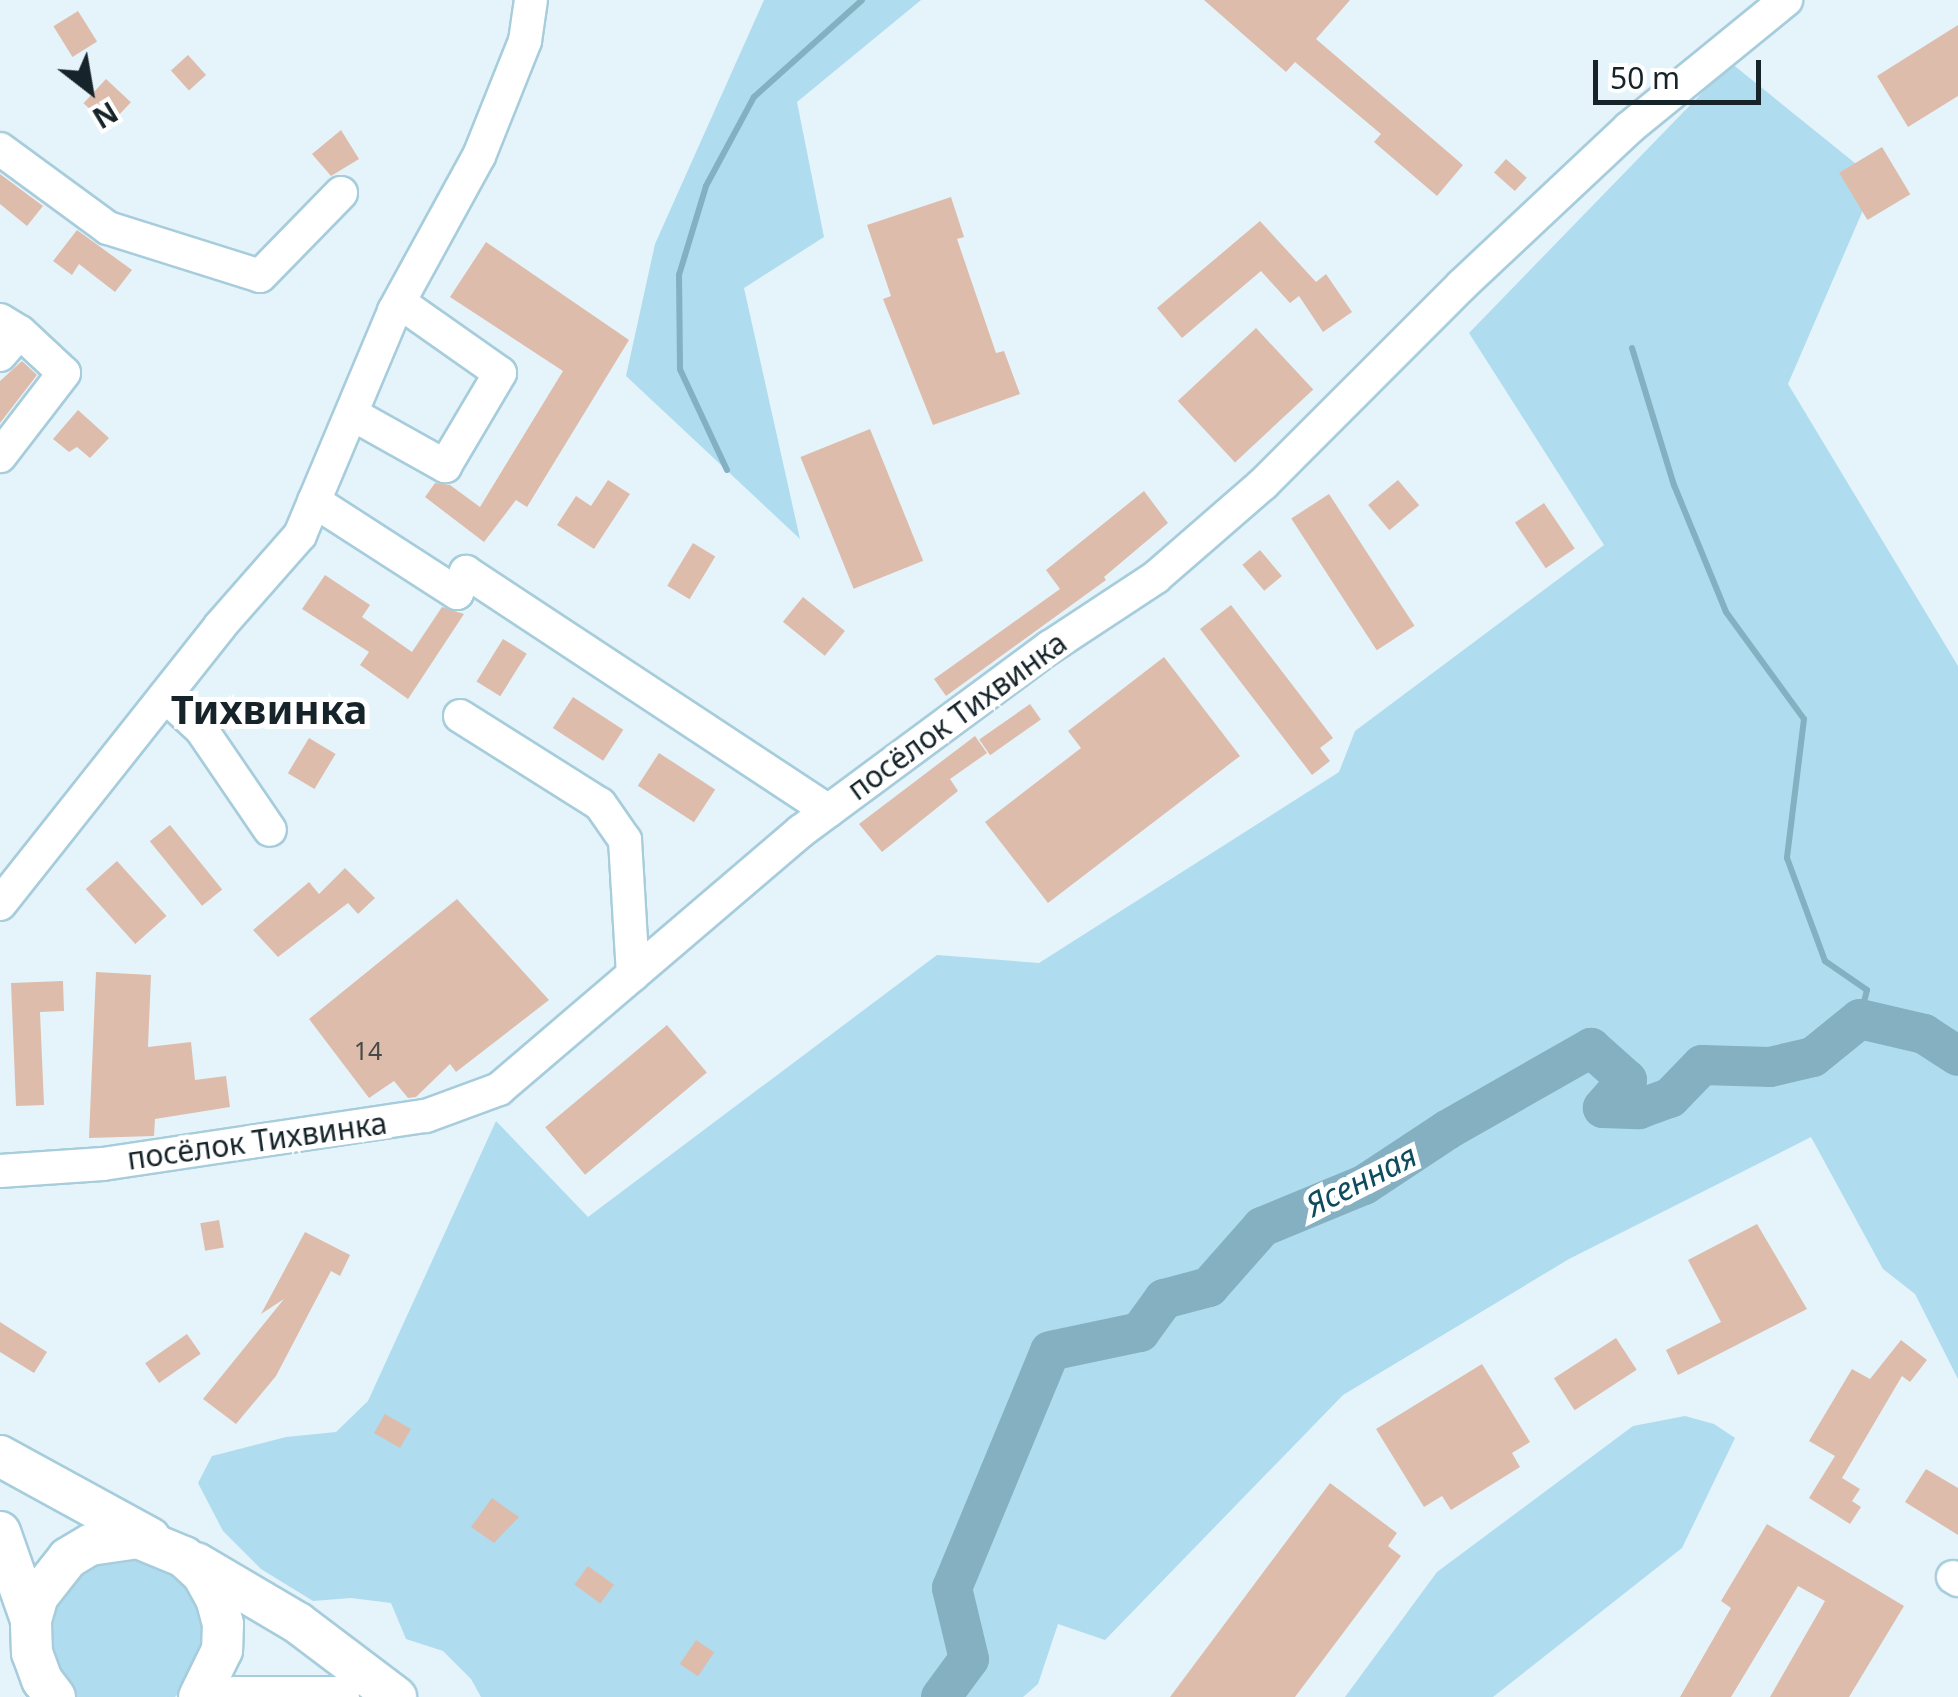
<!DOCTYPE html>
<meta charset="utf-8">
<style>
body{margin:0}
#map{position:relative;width:1958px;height:1697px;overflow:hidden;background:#e5f4fb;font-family:"Noto Sans",sans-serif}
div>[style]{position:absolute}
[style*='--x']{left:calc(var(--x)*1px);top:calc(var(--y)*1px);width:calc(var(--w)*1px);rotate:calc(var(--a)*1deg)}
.green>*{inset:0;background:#afdcee}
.stream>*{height:6px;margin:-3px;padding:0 3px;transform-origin:3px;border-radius:3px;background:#84b0c1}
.river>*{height:40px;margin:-20px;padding:0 20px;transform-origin:20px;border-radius:20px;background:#84b0c1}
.building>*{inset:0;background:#debcac;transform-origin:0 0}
.roads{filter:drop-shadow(2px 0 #a7cddc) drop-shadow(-2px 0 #a7cddc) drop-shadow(0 2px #a7cddc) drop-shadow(0 -2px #a7cddc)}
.minor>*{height:32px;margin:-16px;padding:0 16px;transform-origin:16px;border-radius:16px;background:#fff}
.major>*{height:40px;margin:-20px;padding:0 20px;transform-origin:20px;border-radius:20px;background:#fff}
span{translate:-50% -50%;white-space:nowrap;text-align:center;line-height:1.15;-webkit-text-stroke:10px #fff;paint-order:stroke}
.number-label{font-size:25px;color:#484a4a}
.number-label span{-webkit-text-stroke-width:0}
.street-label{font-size:30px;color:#16242a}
.water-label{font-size:32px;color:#0e4b5e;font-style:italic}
.district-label{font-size:40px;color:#16242a;font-weight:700}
.north{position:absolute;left:40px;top:40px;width:100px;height:100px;-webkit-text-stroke:8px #fff;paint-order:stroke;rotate:149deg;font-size:28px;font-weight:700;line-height:40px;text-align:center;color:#16242a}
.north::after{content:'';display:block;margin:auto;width:35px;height:45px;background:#16242a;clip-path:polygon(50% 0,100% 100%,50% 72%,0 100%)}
.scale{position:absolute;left:1593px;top:60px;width:168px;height:45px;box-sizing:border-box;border:5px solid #16242a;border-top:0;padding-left:12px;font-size:30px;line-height:35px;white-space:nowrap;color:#16242a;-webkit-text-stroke:8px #fff;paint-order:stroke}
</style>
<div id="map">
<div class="green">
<i style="clip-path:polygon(764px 0,921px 0,797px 102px,824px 237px,744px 288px,800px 539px,626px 376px,655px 244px)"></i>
<i style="clip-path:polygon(1731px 63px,1876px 180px,1788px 384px,1958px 666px,1958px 1379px,1915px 1294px,1883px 1269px,1811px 1137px,1569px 1259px,1343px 1395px,1105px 1640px,1058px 1624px,1038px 1684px,1023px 1697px,481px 1697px,471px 1679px,443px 1651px,406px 1639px,391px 1603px,351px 1598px,313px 1601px,261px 1569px,223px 1531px,198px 1483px,212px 1456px,286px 1437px,336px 1432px,368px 1401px,496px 1121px,588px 1217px,937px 955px,1039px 963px,1339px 772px,1355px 731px,1604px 545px,1469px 333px)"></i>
<i style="clip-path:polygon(1685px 1416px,1714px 1424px,1735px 1438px,1682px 1548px,1493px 1697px,1345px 1697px,1437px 1572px,1633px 1426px)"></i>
<i style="clip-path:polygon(144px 1555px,189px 1583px,207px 1630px,192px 1679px,175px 1697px,76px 1697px,57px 1676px,47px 1651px,53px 1598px,91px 1560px)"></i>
</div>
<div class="stream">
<i style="--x:1632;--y:348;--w:143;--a:73"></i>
<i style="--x:1674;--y:485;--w:137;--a:67.7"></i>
<i style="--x:1726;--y:612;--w:132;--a:53.9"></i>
<i style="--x:1804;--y:719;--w:140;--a:97"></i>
<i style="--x:1787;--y:858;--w:110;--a:69.7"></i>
<i style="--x:1825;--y:961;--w:51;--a:34.6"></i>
<i style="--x:1867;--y:990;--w:30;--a:104"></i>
<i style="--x:727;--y:470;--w:111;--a:-115"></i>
<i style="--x:680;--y:369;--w:94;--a:-90.6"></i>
<i style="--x:679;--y:275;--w:93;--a:-73.1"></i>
<i style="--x:706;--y:186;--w:101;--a:-61.7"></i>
<i style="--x:754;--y:97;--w:145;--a:-41.9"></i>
</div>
<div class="river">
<i style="--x:941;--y:1697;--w:47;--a:-53.6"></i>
<i style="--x:969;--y:1659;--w:73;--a:-103.5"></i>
<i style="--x:952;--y:1588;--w:256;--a:-67.5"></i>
<i style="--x:1050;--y:1351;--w:92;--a:-11.9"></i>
<i style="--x:1140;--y:1332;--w:41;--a:-54"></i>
<i style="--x:1164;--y:1299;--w:47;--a:-14.9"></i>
<i style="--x:1209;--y:1287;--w:80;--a:-48.5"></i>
<i style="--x:1262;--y:1227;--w:110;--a:-22.4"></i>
<i style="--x:1364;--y:1185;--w:100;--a:-33.5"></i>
<i style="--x:1447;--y:1130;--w:166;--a:-29.7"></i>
<i style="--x:1591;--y:1048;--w:48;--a:41.6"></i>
<i style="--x:1627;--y:1080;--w:37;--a:131"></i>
<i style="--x:1603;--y:1108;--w:36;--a:2"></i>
<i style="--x:1639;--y:1109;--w:33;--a:-20"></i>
<i style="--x:1670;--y:1098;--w:46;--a:-45.9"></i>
<i style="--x:1702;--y:1065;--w:68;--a:1.7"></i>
<i style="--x:1770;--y:1067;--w:44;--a:-13.1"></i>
<i style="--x:1813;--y:1057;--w:60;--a:-39"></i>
<i style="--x:1860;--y:1019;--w:66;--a:13.2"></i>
<i style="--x:1924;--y:1034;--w:40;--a:32.9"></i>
</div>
<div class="building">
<i style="clip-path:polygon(1204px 0,1350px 0,1316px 39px,1463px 165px,1437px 196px,1374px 142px,1381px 134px,1295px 62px,1286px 72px)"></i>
<i style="left:78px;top:11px;width:36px;height:29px;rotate:58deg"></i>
<i style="clip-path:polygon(1958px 25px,1958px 96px,1908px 127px,1877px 76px)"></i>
<i style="left:188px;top:55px;width:27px;height:23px;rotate:48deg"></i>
<i style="left:106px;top:79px;width:34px;height:33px;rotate:43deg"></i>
<i style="clip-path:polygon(341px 130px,359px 159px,331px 176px,312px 154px)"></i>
<i style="left:1882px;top:147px;width:55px;height:50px;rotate:59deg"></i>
<i style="left:1506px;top:159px;width:28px;height:18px;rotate:42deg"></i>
<i style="clip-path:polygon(0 174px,43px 206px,27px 226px,0 204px)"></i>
<i style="clip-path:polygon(951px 197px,964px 237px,957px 239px,996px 353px,1004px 351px,1020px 394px,933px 425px,883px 299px,891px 296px,867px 225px)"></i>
<i style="clip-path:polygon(1260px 221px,1316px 282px,1326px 274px,1352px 312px,1323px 332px,1299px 296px,1290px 303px,1261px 271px,1182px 338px,1157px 308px)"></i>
<i style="clip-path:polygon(77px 230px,132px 270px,115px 292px,79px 264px,72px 275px,53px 261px)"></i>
<i style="clip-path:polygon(486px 242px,629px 340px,527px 507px,516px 500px,484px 542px,425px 497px,435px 483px,450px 485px,480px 507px,563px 371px,450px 297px)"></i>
<i style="left:1256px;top:328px;width:84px;height:107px;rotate:47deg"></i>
<i style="clip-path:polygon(22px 361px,37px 375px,0 423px,0 381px)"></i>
<i style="clip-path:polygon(78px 410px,109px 438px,90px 458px,77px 447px,69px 452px,53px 439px)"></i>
<i style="left:870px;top:429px;width:142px;height:75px;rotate:68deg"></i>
<i style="clip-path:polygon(608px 480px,630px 494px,594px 549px,557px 525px,576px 496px,591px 506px)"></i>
<i style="left:1398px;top:480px;width:33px;height:39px;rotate:50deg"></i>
<i style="clip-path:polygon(1144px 491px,1168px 523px,1104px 577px,1106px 580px,946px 696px,934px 679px,1060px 589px,1046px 570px)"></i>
<i style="left:1329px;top:494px;width:157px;height:45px;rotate:57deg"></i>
<i style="left:1544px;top:503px;width:55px;height:35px;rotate:56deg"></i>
<i style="left:693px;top:543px;width:26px;height:50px;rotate:31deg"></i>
<i style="left:1260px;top:550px;width:34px;height:23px;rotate:50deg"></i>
<i style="clip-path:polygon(325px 575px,370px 605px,362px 617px,412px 652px,442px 607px,464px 614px,408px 699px,360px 665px,369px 652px,302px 609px)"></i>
<i style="left:803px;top:597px;width:54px;height:32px;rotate:39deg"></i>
<i style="clip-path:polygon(1231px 605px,1333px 738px,1320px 748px,1330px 761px,1312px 775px,1200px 629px)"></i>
<i style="left:503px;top:639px;width:28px;height:50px;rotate:32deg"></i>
<i style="clip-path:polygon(1164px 657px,1240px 756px,1048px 903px,985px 822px,1081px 748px,1068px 731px)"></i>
<i style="left:573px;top:697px;width:60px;height:37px;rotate:33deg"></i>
<i style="left:1030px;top:704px;width:19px;height:62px;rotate:55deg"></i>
<i style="clip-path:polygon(975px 736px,987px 753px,950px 779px,958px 791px,882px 852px,859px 824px)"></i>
<i style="left:309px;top:738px;width:31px;height:41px;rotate:31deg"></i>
<i style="left:659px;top:753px;width:67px;height:39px;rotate:33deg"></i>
<i style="left:170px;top:825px;width:83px;height:26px;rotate:51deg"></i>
<i style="left:117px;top:861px;width:74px;height:42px;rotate:48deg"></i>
<i style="clip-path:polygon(345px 868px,375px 898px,358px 914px,348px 903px,278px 957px,253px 930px,309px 882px,319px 894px)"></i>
<i style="clip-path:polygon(457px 899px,549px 1000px,456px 1072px,450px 1064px,416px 1097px,408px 1098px,394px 1081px,369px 1098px,309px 1019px)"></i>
<i style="clip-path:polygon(96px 972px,151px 975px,148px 1047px,191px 1042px,195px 1080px,226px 1076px,230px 1107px,155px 1119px,154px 1136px,89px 1138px)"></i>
<i style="clip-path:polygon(63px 981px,64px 1011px,40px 1012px,44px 1105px,16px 1106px,11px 983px)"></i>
<i style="left:667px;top:1025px;width:62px;height:159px;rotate:50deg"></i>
<i style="left:219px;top:1220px;width:28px;height:19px;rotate:80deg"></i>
<i style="clip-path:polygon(1757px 1224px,1807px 1309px,1678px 1375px,1666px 1350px,1721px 1322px,1688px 1260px)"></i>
<i style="clip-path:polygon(305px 1232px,350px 1255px,340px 1276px,331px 1271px,276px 1376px,236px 1424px,203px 1399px,284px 1299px,261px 1314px)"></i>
<i style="clip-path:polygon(0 1322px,47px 1352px,34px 1373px,0 1352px)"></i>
<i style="left:187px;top:1334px;width:24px;height:51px;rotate:55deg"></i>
<i style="left:1616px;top:1338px;width:38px;height:74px;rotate:57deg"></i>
<i style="clip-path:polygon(1901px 1340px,1927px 1360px,1910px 1382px,1902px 1376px,1842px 1478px,1860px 1489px,1852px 1501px,1861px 1507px,1850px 1524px,1809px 1498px,1835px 1456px,1809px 1441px,1852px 1369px,1870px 1379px)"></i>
<i style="clip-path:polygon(1482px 1364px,1530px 1442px,1512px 1453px,1520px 1467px,1451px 1510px,1442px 1496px,1424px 1507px,1376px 1429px)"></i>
<i style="left:385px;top:1414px;width:30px;height:22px;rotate:30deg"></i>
<i style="clip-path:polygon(1926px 1469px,1958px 1488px,1958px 1535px,1905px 1502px)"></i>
<i style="clip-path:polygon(1330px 1483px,1397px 1533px,1388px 1546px,1401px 1556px,1295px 1697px,1170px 1697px)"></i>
<i style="clip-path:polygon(492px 1498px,519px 1517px,494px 1543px,471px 1527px)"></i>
<i style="clip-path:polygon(1767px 1524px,1904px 1606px,1849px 1697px,1770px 1697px,1825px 1601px,1798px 1586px,1731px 1697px,1680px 1697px,1731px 1608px,1721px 1601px)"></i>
<i style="left:588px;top:1566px;width:32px;height:23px;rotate:36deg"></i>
<i style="left:696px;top:1640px;width:22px;height:29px;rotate:34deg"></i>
</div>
<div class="roads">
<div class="minor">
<i style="--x:0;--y:149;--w:134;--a:36.2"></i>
<i style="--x:108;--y:228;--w:159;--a:17.5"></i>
<i style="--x:260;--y:276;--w:116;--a:-45.7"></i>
<i style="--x:0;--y:320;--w:23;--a:31"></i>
<i style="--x:20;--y:332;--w:60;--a:43"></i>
<i style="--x:64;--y:373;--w:105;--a:127.6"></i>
<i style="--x:0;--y:355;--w:30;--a:-49"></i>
<i style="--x:352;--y:414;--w:107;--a:29.2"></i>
<i style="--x:445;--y:466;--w:108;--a:-59.4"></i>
<i style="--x:500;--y:373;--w:123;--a:-144.9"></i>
<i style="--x:314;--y:501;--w:170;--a:32.8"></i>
<i style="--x:457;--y:593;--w:23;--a:-67"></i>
<i style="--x:466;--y:572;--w:434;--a:33.4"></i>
<i style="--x:165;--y:696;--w:49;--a:42.5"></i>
<i style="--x:201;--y:729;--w:122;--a:55.7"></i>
<i style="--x:460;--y:716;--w:165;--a:32.2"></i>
<i style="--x:600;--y:804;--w:44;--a:55.2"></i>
<i style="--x:625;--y:840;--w:135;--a:86.6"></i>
<i style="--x:0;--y:904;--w:355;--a:-51.6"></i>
<i style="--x:220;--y:626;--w:121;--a:-48.7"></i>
<i style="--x:300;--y:535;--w:243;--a:-67.2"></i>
<i style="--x:394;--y:311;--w:177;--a:-61.3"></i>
<i style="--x:479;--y:156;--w:124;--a:-68.2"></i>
<i style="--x:525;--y:41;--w:41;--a:-81.7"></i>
<i style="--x:0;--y:1171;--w:103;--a:-3.9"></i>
<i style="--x:103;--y:1164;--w:327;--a:-8.5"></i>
<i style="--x:426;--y:1116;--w:78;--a:-20.3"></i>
<i style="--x:499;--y:1089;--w:397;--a:-40.5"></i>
<i style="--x:801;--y:831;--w:310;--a:-36.5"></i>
<i style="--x:1050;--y:647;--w:127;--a:-33.4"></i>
<i style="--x:1156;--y:577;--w:142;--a:-41"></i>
<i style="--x:1263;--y:484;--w:281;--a:-45"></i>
<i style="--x:1462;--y:285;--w:229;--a:-43.2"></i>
<i style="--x:1629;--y:128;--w:203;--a:-39.2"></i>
<i style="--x:1953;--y:1577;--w:6;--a:31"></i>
</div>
<div class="major">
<i style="--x:0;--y:1456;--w:171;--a:28.7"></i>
<i style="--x:0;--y:1532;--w:93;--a:70.6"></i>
<i style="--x:196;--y:1563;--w:118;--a:30.5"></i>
<i style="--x:298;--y:1623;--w:123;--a:37.1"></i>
<i style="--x:55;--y:1697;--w:21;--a:-127"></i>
<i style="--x:42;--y:1680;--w:29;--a:-110"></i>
<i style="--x:32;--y:1653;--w:33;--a:-92"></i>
<i style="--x:31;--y:1620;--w:25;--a:-74"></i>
<i style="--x:38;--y:1596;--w:48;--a:-51.7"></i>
<i style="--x:68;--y:1558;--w:26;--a:-31"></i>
<i style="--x:90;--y:1545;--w:49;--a:-8.3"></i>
<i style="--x:138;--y:1538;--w:50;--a:22.4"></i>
<i style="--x:184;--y:1557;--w:26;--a:43"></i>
<i style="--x:203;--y:1575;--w:26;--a:61"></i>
<i style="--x:216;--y:1598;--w:27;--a:75"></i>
<i style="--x:223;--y:1624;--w:26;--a:92"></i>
<i style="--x:222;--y:1650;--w:52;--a:116.1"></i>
<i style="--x:234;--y:1697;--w:105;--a:0"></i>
</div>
</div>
<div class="number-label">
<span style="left:368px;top:1050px">14</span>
</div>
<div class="street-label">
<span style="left:957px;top:716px;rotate:-36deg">посёлок Тихвинка</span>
<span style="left:257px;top:1141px;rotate:-8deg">посёлок Тихвинка</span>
</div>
<div class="water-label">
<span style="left:1361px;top:1180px;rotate:-27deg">Ясенная</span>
</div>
<div class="district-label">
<span style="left:269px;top:709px">Тихвинка</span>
</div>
<div class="north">N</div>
<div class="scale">50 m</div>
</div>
